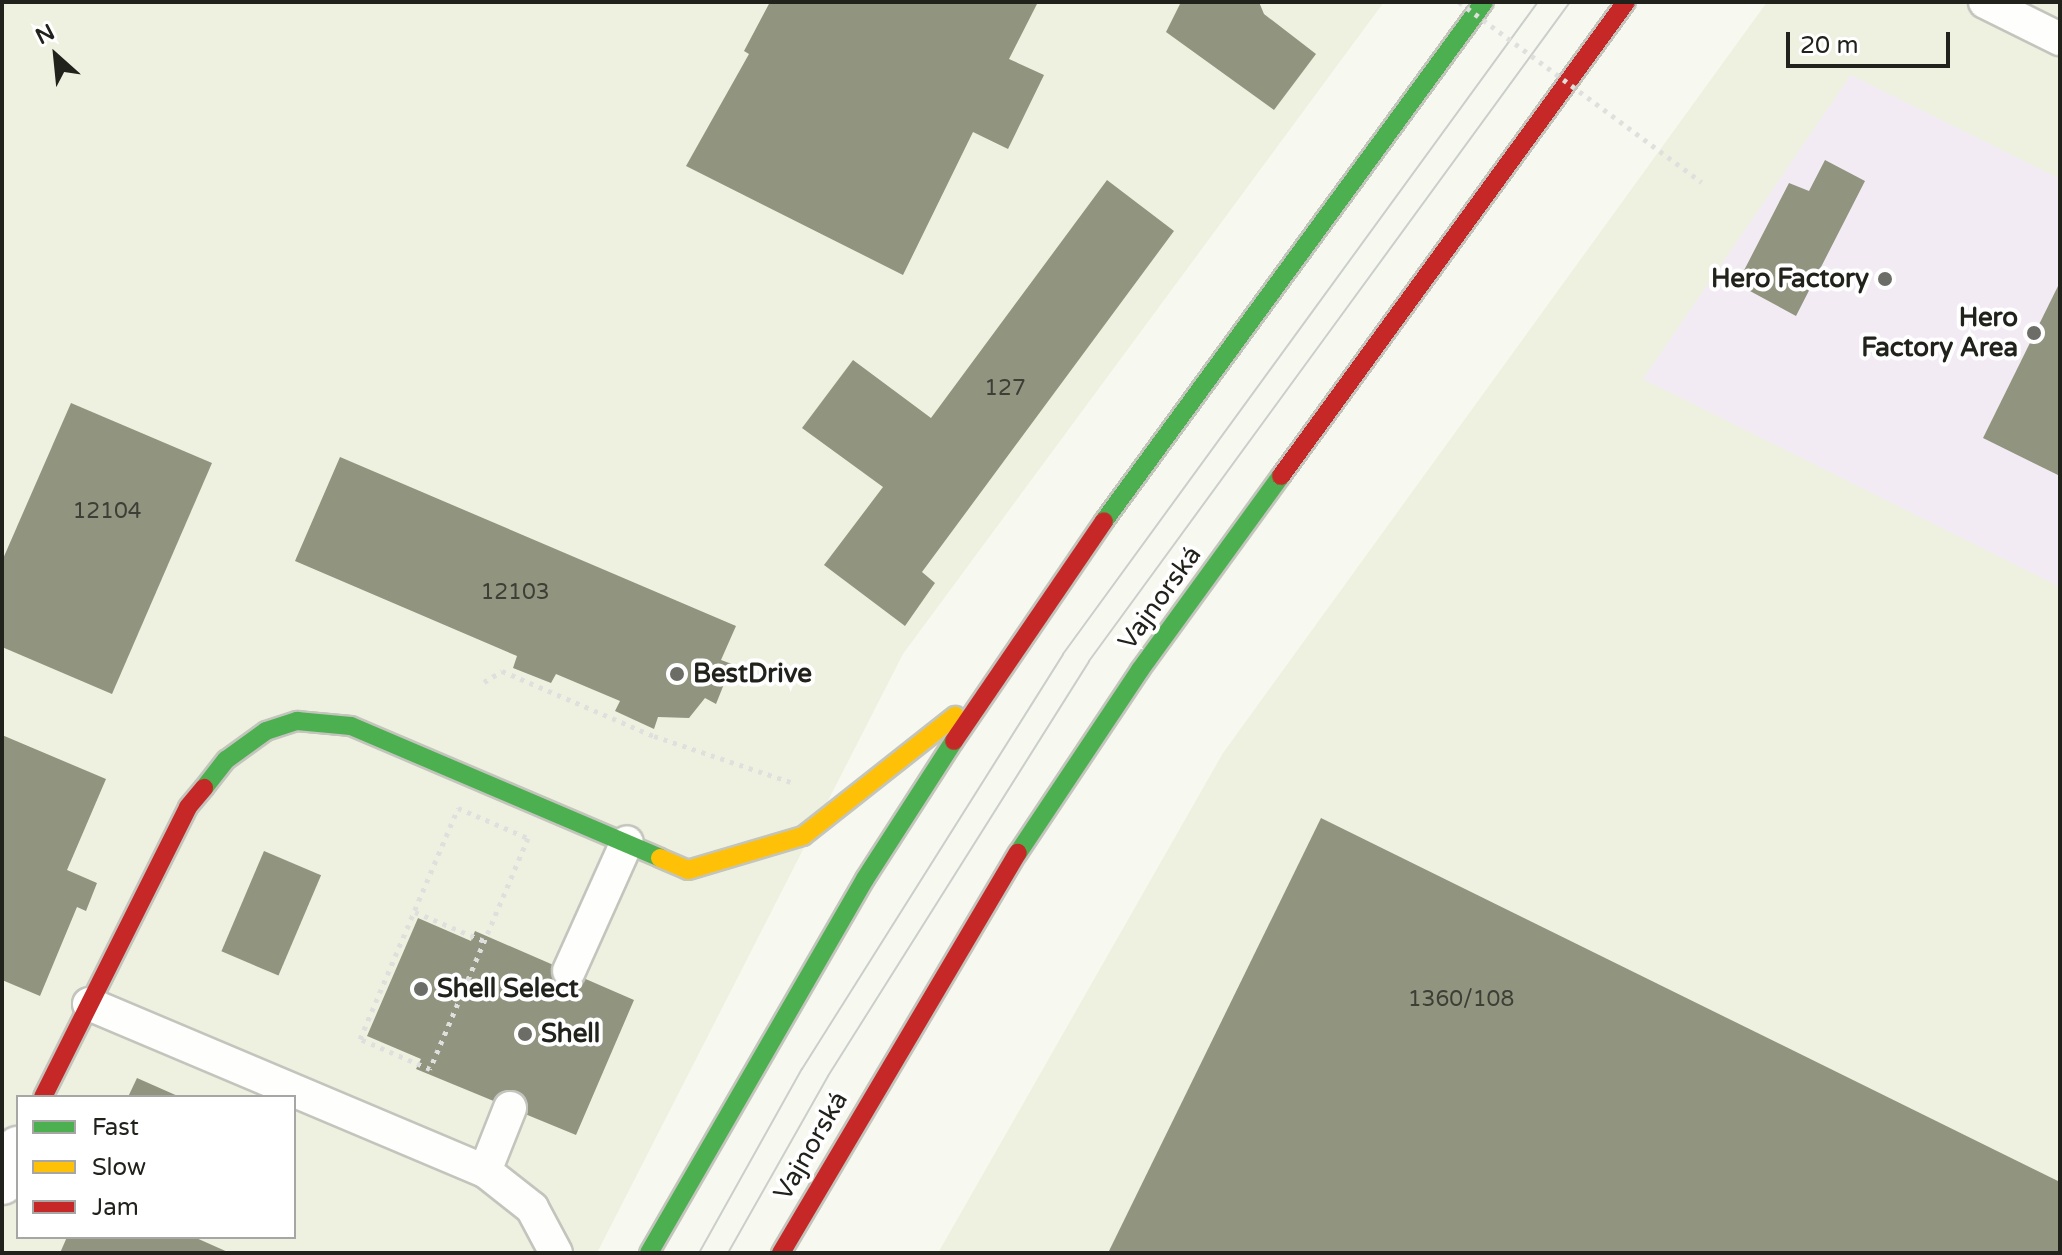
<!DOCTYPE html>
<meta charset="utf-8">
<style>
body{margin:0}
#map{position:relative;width:2062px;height:1255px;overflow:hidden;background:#f7f9f0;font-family:"Varela Round",sans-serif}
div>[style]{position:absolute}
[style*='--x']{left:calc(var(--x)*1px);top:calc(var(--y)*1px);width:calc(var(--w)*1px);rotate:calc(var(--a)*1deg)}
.built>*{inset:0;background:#eef1e0}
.green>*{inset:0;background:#f3ebf4}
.building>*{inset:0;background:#91947f;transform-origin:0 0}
.path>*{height:5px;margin-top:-2.5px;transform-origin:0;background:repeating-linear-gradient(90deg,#dfe0dd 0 4px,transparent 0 10px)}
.roads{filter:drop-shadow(2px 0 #c3c5bd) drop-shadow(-2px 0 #c3c5bd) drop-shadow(0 2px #c3c5bd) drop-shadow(0 -2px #c3c5bd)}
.lane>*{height:32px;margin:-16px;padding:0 16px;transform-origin:16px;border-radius:16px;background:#fefefd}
.street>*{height:44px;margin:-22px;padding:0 22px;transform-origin:22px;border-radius:22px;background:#fefefd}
.fast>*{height:18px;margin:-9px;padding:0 9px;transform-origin:9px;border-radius:9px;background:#4caf50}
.slow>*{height:18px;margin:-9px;padding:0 9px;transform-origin:9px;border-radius:9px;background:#ffc107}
.jam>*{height:18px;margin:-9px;padding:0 9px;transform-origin:9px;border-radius:9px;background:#c62828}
.tram>*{height:2px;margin:-1px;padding:0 1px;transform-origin:1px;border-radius:1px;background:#cccecb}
.path-bridge>*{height:5px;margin-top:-2.5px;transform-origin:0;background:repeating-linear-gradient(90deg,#dfe0dd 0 4px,transparent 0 10px)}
.dots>*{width:22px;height:22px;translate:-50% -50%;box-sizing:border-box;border:4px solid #fff;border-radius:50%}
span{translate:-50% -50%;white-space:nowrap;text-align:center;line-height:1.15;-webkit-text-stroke:8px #fff;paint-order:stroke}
.number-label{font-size:22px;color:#3d3e35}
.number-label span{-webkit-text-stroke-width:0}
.poi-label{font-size:26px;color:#21221c;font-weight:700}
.right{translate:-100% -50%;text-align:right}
.left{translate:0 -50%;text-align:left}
.street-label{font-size:26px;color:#21221c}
.frame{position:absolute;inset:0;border:4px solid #21221c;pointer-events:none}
.legend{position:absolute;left:16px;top:1095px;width:280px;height:144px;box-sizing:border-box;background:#fff;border:2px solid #a6a7a4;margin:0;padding:10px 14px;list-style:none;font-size:24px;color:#21221c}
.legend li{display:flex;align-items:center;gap:16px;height:40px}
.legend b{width:40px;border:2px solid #a6a7a4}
.north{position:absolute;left:16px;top:16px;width:80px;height:80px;-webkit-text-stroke:6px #fff;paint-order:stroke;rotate:333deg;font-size:22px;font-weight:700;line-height:32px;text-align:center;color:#21221c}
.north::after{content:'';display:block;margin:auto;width:28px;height:36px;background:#21221c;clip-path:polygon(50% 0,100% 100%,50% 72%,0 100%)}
.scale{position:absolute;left:1786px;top:32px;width:164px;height:36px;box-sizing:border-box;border:4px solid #21221c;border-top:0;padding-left:10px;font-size:24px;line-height:28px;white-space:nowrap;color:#21221c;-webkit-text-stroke:6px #fff;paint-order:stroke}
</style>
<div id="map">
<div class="built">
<i style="clip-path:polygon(evenodd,2px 2px,1384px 2px,903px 654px,597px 1253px,2px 1253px,2px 2px,18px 1097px,294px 1097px,294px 1237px,18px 1237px,18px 1097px)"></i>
<i style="clip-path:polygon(1767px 2px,2060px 2px,2060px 1253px,938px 1253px,1223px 753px)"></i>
</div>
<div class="green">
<i style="clip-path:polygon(1851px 75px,2060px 179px,2060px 587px,1643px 379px)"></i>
</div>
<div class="building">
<i style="clip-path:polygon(770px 2px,1038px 2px,1009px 59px,1044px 75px,1008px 149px,973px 132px,903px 275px,686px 166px,749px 54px,744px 51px)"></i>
<i style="clip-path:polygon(1181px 2px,1259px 2px,1264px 14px,1316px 54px,1274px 110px,1166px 32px)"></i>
<i style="clip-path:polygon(1825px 160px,1865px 181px,1796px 316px,1737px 284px,1789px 183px,1809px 191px)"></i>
<i style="clip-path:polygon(1107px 180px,1174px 231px,922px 572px,935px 583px,905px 626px,824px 565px,883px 487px,802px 428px,853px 360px,931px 418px)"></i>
<i style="clip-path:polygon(2060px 282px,2060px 476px,1983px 438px)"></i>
<i style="clip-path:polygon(71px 403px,212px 463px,112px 694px,2px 647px,2px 561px)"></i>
<i style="clip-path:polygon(340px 457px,736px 626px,721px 660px,732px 664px,716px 704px,705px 698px,689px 718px,658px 717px,654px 729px,615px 711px,620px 701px,556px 674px,551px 683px,513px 668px,517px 656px,295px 561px)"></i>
<i style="clip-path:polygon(2px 735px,106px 779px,67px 870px,97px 883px,86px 911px,77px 907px,40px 996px,2px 980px)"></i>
<i style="clip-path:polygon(1321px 818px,2060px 1182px,2060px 1253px,1108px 1253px)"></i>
<i style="left:264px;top:851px;width:62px;height:109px;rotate:23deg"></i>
<i style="clip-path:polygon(418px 918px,471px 941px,475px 931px,634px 1000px,576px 1135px,416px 1069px,421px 1059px,367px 1036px)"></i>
<i style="clip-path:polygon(137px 1078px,180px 1097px,128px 1097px)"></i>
<i style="clip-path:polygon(67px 1237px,194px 1237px,230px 1253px,60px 1253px)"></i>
</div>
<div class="path">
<i style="--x:484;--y:682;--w:21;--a:-31"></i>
<i style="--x:502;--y:671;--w:165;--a:23.2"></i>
<i style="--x:654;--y:736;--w:145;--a:18.6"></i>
<i style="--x:458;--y:808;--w:76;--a:23.2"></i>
<i style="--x:528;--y:838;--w:251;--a:113"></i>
<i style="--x:430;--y:1069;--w:76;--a:-156.8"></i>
<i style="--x:360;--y:1039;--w:251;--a:-67"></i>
<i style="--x:415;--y:912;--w:75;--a:22.8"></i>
</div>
<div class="roads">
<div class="lane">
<i style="--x:1985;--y:2;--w:84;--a:26.3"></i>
<i style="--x:569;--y:971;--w:141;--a:-65.8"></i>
<i style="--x:89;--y:1004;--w:430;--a:22.9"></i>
<i style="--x:510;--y:1108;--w:68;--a:111.6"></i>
<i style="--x:485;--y:1171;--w:60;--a:38.2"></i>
<i style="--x:532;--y:1208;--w:51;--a:61.9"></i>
</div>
<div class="street">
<i style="--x:2;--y:1182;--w:37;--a:-64"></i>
</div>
<div class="fast">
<i style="--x:1104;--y:521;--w:643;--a:-53.79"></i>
<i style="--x:204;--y:788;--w:36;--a:-52"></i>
<i style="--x:226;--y:760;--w:49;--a:-35.9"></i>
<i style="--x:266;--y:731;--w:33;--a:-18"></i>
<i style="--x:297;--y:721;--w:54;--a:5.3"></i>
<i style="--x:351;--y:726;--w:336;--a:23.1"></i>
<i style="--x:1018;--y:853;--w:220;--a:-56.3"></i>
<i style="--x:1140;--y:670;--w:240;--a:-54"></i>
<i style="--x:649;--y:1253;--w:432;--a:-60"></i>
<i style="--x:865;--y:879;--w:164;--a:-57.2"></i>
</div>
<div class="slow">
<i style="--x:660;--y:858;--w:30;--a:23"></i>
<i style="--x:688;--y:870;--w:120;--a:-16.5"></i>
<i style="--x:803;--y:836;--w:194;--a:-38.3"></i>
</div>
<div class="jam">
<i style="--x:1281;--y:476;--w:586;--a:-53.95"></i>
<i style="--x:954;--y:741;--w:266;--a:-55.7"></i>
<i style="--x:43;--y:1097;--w:324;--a:-63.4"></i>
<i style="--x:188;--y:807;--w:25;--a:-50"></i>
<i style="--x:781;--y:1253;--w:465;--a:-59.4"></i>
</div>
</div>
<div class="tram">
<i style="--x:699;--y:1253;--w:211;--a:-60.8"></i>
<i style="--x:802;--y:1069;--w:490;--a:-57.8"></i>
<i style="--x:1063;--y:654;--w:807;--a:-53.93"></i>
<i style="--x:728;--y:1253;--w:203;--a:-60.5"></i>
<i style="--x:828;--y:1076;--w:490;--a:-57.8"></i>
<i style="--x:1089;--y:661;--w:816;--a:-53.87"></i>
</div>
<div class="path-bridge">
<i style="--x:1459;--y:2;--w:302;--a:36.6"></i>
</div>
<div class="dots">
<i style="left:1885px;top:279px;background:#6c6d66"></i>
<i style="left:2034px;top:333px;background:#6c6d66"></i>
<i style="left:677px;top:674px;background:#6c6d66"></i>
<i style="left:421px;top:989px;background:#6c6d66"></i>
<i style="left:525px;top:1034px;background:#6c6d66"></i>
</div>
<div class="number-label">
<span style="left:1005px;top:389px">127</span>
<span style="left:107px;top:512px">12104</span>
<span style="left:515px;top:593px">12103</span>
<span style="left:1461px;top:1000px">1360/108</span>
</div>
<div class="poi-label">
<span class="right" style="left:1869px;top:279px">Hero Factory</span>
<span class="right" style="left:2018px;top:333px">Hero<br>Factory Area</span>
<span class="left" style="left:693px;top:674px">BestDrive</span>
<span class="left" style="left:437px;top:989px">Shell Select</span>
<span class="left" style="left:541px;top:1034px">Shell</span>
</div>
<div class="street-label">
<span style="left:1160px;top:598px;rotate:-54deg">Vajnorská</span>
<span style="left:811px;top:1146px;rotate:-60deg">Vajnorská</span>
</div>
<div class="frame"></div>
<ul class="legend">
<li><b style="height:10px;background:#4caf50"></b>Fast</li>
<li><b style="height:10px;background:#ffc107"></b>Slow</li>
<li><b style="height:10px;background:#c62828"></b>Jam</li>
</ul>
<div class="north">N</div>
<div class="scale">20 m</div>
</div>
